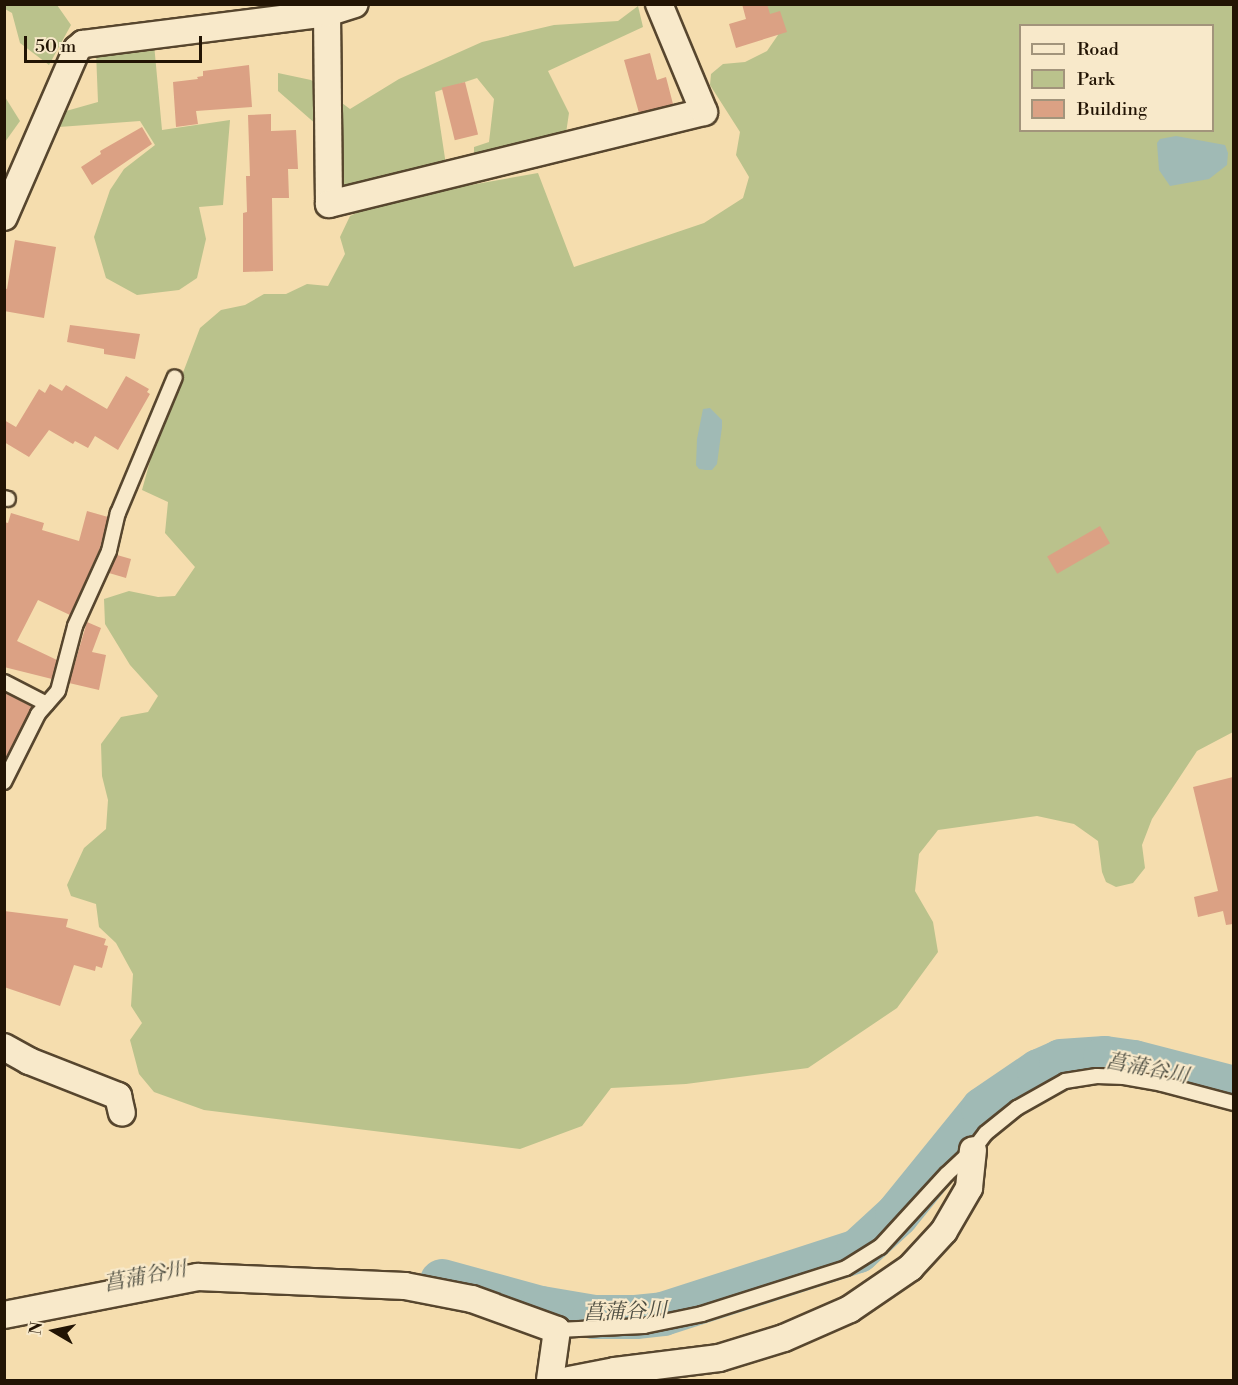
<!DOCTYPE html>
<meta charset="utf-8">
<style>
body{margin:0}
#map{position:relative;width:1238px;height:1385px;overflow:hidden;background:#f5ddae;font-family:"Libre Bodoni","Noto Serif JP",serif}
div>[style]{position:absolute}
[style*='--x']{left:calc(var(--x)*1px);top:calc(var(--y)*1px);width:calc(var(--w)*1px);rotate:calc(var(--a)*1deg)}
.green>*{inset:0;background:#bac28c}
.water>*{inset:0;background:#a0bab5}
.river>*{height:44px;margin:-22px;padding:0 22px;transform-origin:22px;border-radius:22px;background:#a0bab5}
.building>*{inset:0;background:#dba184;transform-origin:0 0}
.roads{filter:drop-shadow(2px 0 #57462e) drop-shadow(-2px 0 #57462e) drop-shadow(0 2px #57462e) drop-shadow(0 -2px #57462e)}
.lane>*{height:14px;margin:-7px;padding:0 7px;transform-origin:7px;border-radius:7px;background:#f8e9ca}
.street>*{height:26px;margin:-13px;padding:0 13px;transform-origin:13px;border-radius:13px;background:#f8e9ca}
span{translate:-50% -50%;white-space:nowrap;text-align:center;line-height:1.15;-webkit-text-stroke:4.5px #f8e9ca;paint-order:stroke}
.water-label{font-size:21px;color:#4e4e42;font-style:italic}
.frame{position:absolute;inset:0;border:6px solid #221404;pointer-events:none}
.legend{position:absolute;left:1019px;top:24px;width:195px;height:108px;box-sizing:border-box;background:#f8e9ca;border:2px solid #a2947b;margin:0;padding:8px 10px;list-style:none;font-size:18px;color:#221404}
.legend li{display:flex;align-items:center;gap:12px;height:30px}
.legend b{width:30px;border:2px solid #a2947b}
.north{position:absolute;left:24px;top:1301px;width:60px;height:60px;-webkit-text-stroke:4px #f8e9ca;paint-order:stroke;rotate:279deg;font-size:16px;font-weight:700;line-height:24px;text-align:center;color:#221404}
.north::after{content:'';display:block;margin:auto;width:21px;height:27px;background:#221404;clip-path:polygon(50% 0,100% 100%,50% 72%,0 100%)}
.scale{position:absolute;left:24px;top:36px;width:178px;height:27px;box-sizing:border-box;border:3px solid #221404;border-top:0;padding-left:8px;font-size:18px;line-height:21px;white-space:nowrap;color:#221404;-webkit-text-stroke:4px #f8e9ca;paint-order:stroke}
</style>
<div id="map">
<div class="green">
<i style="clip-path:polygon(4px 5px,57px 5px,71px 25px,49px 65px,20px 43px,12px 13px,5px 9px)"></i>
<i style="clip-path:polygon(evenodd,749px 5px,1231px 5px,1234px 10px,1233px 732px,1197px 751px,1152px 819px,1142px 845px,1145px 868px,1133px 883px,1116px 887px,1106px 882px,1102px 872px,1098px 841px,1074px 824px,1037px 816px,938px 830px,919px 854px,915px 891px,933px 922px,938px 952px,897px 1008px,808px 1068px,686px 1084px,611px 1088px,582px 1126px,520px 1149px,204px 1110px,154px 1092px,139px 1074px,130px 1040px,142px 1023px,131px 1006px,133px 974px,116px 943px,99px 927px,96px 904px,71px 896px,67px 885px,84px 848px,106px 829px,108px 800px,102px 776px,101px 744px,121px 717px,148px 712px,158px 696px,130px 665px,105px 624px,104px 599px,129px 591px,158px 597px,175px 596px,195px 567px,165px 533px,168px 502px,142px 490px,152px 454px,200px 328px,221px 310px,245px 305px,264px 294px,286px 294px,307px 284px,328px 286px,345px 254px,340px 237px,350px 216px,367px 208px,409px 196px,538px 173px,574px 267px,704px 223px,743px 198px,749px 177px,736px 155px,740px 132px,710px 85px,711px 74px,723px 64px,745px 62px,767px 51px,778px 35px,749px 5px,1020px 26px,1212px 26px,1212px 130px,1020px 130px,1020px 26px)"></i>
<i style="clip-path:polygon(638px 6px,643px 27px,548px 71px,569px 113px,565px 140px,474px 162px,474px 147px,489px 142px,494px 99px,477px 78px,435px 92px,446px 165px,339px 188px,333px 139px,278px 91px,278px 73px,311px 80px,350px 109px,399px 79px,482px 42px,554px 25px,618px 21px)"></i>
<i style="clip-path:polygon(154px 44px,162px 130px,230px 120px,223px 205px,199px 207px,206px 239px,197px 278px,179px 290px,137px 295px,106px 278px,94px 237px,110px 190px,124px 169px,155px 145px,140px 121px,59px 127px,59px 113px,98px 102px,96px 52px)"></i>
<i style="clip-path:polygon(5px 97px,20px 121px,5px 142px,4px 142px)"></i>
</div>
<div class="water">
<i style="clip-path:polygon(1176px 136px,1225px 145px,1228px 153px,1227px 165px,1209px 179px,1170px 186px,1159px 170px,1157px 143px,1160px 139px)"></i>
<i style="clip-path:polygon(710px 408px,722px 420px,722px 427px,717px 464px,712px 470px,706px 470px,699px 469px,696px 465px,697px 439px,703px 409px)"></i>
</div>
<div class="river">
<i style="--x:442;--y:1281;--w:103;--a:15.3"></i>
<i style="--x:541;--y:1308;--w:54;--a:9.6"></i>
<i style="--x:594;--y:1317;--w:42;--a:0"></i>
<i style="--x:636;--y:1317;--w:27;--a:-6"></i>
<i style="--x:663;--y:1314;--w:205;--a:-17.9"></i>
<i style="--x:858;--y:1251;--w:53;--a:-42.7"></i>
<i style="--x:897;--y:1215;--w:136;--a:-50.9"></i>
<i style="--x:983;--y:1109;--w:68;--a:-34.2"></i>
<i style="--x:1039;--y:1071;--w:24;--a:-24"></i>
<i style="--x:1061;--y:1061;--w:44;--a:-3.9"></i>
<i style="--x:1105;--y:1058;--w:29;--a:8"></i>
<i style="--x:1134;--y:1062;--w:103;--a:14.6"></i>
</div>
<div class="building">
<i style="clip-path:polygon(742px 4px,767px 4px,770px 14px,780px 11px,787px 32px,736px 48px,729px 24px,746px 19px)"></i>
<i style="clip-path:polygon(650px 53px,657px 80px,666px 77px,673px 104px,639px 113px,624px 60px)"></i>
<i style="clip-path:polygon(249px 65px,252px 107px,196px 111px,198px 124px,176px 127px,173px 82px,198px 79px,197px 77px,203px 76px,203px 71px)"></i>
<i style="left:465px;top:82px;width:54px;height:24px;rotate:76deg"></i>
<i style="clip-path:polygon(271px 114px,271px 131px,296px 130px,298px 169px,288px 169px,289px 198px,272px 198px,273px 271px,243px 272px,243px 213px,247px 212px,246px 176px,250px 176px,248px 115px)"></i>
<i style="clip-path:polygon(142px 127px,152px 144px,92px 185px,81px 167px,101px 154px,100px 151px)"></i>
<i style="clip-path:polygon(15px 240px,56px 247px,44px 318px,4px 311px,4px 288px,7px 289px)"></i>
<i style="clip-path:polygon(70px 325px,140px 334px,135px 359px,104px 354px,104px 349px,67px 342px)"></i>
<i style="clip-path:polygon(126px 376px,149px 389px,147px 392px,150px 394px,118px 450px,95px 436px,88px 448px,75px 441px,73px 444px,49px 430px,29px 457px,4px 442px,4px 420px,16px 427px,39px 389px,45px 393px,50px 384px,62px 391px,66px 385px,107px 409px)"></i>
<i style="clip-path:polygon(87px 511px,108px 517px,100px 548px,70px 615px,38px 600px,17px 641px,57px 660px,52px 679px,4px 667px,4px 522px,8px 523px,11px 513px,44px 523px,42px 530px,79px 541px)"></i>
<i style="left:1100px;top:526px;width:20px;height:61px;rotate:60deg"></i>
<i style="clip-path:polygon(117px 555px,131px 559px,126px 578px,109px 573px)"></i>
<i style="clip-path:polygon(87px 622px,101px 628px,92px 652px,106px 655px,99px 690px,69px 683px)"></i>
<i style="clip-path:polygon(4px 692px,32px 707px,4px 761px)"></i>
<i style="clip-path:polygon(1233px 777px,1233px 924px,1226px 925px,1223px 911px,1198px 917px,1194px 897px,1218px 891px,1193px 787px)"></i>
<i style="clip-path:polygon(4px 911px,68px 919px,66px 927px,106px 939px,104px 945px,108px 946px,102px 968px,96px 966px,95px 971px,74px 965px,60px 1006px,4px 987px)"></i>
</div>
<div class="roads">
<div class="lane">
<i style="--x:4;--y:498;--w:4;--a:14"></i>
<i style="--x:4;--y:682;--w:48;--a:27.1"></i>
<i style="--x:4;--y:782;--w:76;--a:-63.4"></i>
<i style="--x:38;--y:714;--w:30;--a:-49"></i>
<i style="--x:58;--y:691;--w:67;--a:-75.3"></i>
<i style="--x:75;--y:626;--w:82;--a:-65.6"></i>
<i style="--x:109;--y:551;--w:39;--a:-77"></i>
<i style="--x:118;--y:513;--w:147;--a:-67.3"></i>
<i style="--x:557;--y:1330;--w:87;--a:-2.6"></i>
<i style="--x:644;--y:1326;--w:59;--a:-11.7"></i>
<i style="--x:702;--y:1314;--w:151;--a:-17.7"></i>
<i style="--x:846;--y:1268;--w:40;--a:-32"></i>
<i style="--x:880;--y:1247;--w:99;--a:-47.5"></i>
<i style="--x:947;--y:1174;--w:35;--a:-43"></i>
<i style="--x:973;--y:1150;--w:21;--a:-53"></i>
<i style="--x:986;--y:1133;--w:40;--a:-39"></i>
<i style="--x:1017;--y:1108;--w:55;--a:-29.4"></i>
<i style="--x:1065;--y:1081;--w:32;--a:-9"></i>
<i style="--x:1097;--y:1076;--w:27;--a:2"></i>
<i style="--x:1124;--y:1077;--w:39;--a:10"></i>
<i style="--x:1162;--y:1084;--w:74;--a:14.8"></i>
</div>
<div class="street">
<i style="--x:327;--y:13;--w:191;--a:89.4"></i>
<i style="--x:329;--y:204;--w:386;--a:-13.8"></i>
<i style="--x:704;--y:112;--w:117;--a:-112.6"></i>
<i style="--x:4;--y:217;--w:183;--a:-66.5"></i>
<i style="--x:77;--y:49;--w:8;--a:-40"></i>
<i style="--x:83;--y:44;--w:246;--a:-7.2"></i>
<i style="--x:327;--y:13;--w:29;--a:-18"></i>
<i style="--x:4;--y:1047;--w:29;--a:29"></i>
<i style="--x:29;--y:1061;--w:96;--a:21.5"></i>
<i style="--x:118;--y:1096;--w:17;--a:77"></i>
<i style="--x:4;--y:1315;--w:198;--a:-11.1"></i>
<i style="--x:198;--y:1277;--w:207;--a:2.5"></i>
<i style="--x:405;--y:1286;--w:68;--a:11"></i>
<i style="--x:472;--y:1299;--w:90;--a:20"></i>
<i style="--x:557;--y:1330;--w:50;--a:98"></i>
<i style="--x:569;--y:1380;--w:47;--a:-11.1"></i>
<i style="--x:615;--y:1371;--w:105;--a:-7.1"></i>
<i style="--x:719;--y:1358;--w:68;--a:-17.1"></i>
<i style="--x:784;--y:1338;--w:72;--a:-23.7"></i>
<i style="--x:850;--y:1309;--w:73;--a:-34.3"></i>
<i style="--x:910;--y:1268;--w:50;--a:-47.4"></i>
<i style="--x:944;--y:1231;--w:50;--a:-59.8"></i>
<i style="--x:969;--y:1188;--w:38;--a:-84"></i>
</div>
</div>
<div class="water-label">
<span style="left:1147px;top:1069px;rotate:11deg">菖蒲谷川</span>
<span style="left:145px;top:1277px;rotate:-11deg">菖蒲谷川</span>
<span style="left:625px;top:1312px;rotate:-2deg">菖蒲谷川</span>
</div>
<div class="frame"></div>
<ul class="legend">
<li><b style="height:8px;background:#f8e9ca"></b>Road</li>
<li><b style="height:16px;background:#bac28c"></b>Park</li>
<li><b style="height:16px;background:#dba184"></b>Building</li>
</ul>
<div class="north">N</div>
<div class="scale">50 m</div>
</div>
